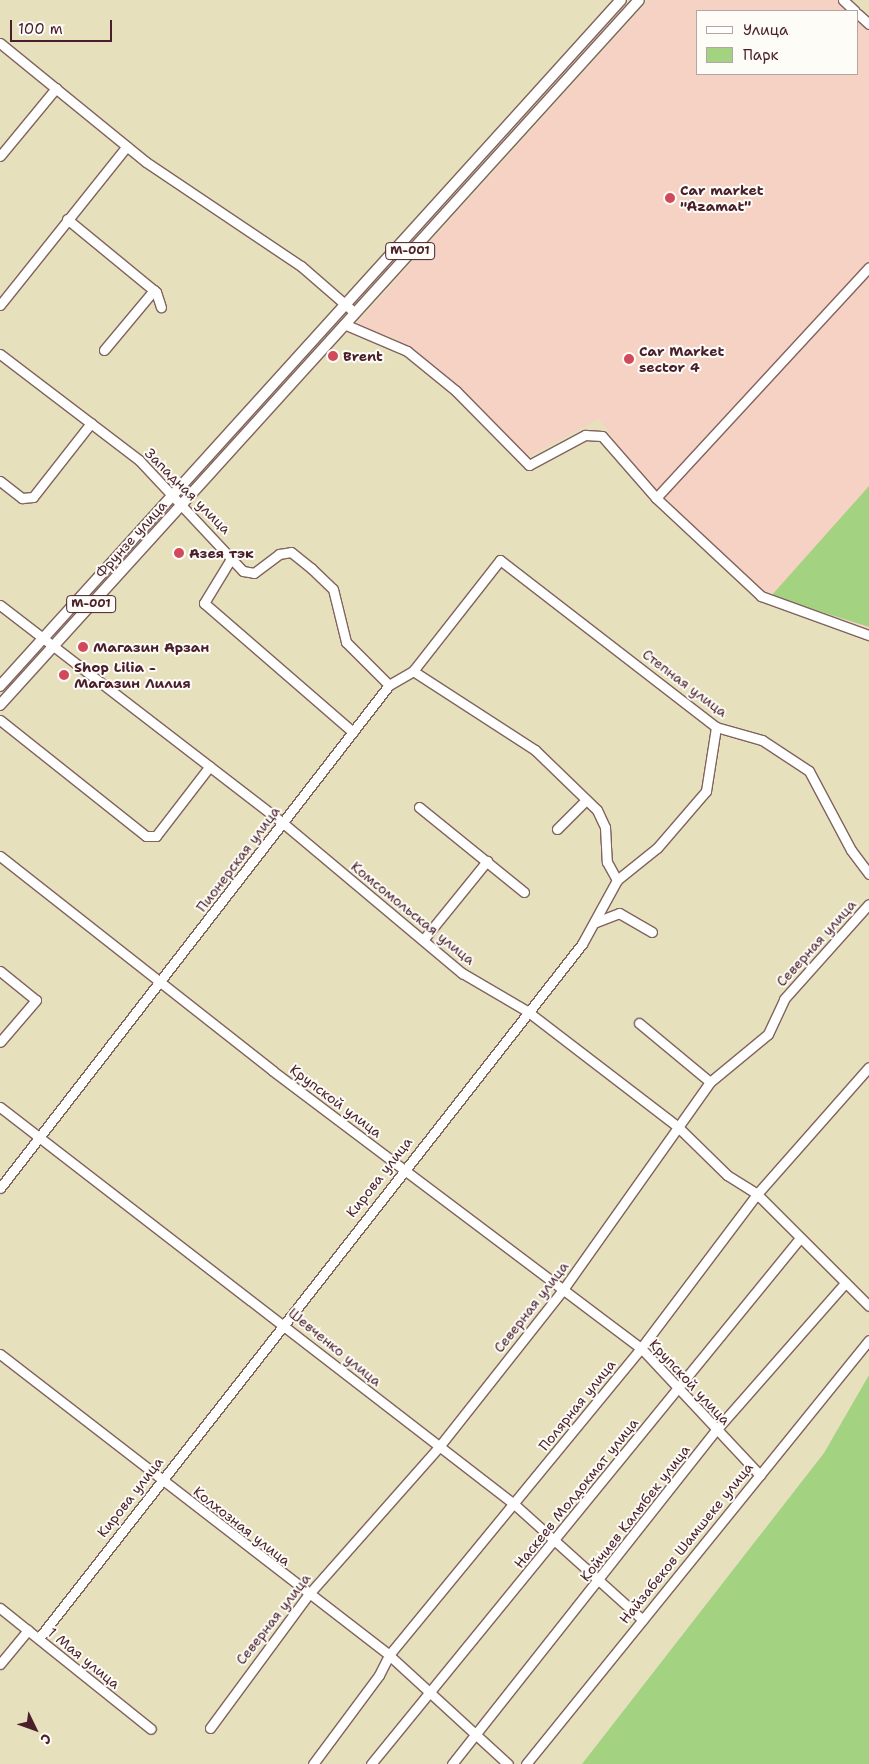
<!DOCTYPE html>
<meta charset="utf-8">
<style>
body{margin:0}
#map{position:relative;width:869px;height:1764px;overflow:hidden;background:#e7e0bd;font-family:"Shantell Sans",sans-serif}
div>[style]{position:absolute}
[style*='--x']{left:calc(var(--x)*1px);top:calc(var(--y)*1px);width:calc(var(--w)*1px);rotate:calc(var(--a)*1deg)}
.built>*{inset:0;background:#f6d2c4}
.green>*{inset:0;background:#a3d381}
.roads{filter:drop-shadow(1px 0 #81635e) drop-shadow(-1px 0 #81635e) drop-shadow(0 1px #81635e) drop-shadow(0 -1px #81635e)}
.minor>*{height:9px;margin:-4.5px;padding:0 4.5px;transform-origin:4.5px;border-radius:4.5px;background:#fff}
.major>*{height:10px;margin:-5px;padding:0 5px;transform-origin:5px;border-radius:5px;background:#fff}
.dots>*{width:14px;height:14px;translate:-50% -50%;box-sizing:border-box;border:2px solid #fdfcf7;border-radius:50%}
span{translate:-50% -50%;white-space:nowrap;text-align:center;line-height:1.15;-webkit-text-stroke:4px #fdfcf7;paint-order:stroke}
.shield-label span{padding:1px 4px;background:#fdfcf7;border:1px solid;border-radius:4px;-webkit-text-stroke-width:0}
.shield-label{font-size:12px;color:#4a1f2b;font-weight:700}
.poi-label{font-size:14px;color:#4a1f2b;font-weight:700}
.left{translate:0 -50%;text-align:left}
.street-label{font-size:14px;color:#4a1f2b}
.legend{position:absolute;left:696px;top:10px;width:162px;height:65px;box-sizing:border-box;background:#fdfcf7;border:1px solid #b5a4a5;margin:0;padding:6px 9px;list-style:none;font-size:15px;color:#4a1f2b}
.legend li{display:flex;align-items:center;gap:10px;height:25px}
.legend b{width:25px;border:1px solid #b5a4a5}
.north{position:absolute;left:10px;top:1704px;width:50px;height:50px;-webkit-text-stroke:4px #fdfcf7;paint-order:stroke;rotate:132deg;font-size:14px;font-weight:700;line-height:20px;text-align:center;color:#4a1f2b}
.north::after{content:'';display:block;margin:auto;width:18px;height:22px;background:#4a1f2b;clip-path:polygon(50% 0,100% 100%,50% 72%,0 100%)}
.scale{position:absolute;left:10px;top:20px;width:102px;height:22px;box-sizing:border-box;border:2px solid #4a1f2b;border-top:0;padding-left:6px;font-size:15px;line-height:18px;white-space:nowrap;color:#4a1f2b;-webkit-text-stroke:4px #fdfcf7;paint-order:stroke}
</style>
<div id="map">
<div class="built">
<i style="clip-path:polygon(649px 0,840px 0,851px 11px,698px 11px,698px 74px,858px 74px,858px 18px,869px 29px,869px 631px,759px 590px,634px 467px,599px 419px,524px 459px,459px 388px,416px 351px,390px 336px,362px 329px,358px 322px)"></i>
</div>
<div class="green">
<i style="clip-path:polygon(869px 486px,869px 627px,771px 596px)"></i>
<i style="clip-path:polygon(869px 1375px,869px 1764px,582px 1764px,824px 1453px)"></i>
</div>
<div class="roads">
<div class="minor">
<i style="--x:843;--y:0;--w:16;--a:43"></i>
<i style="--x:858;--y:14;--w:15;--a:42"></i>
<i style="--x:0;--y:43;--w:188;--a:39.2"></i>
<i style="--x:146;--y:162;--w:187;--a:33.9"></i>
<i style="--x:301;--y:266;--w:70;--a:41"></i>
<i style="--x:0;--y:156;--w:88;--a:-50.5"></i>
<i style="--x:67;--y:219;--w:115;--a:39.4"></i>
<i style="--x:156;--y:292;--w:16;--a:72"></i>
<i style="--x:0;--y:305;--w:203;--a:-51.4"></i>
<i style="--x:344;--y:324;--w:69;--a:23.2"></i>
<i style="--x:407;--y:351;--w:63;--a:39.2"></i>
<i style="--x:456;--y:391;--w:104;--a:45.4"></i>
<i style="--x:529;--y:465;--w:64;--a:-28.2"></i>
<i style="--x:585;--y:435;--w:17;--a:3"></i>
<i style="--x:602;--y:436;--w:82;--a:48.9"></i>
<i style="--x:656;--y:498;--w:144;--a:43"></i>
<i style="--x:761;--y:596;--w:115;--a:19.9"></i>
<i style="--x:104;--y:350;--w:78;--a:-50.2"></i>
<i style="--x:0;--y:354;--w:175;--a:37.3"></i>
<i style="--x:139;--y:460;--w:152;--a:46.9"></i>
<i style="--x:243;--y:571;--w:11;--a:10"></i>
<i style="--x:254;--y:573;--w:31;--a:-37"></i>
<i style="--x:279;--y:554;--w:12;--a:-9"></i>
<i style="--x:291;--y:552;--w:26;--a:39"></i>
<i style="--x:311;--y:568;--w:30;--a:44"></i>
<i style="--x:333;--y:589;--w:55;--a:76.2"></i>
<i style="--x:346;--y:642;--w:61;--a:45"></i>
<i style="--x:0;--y:481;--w:28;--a:38"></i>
<i style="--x:22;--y:498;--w:11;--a:-5"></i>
<i style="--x:33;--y:497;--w:94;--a:-51.9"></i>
<i style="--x:656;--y:498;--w:314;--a:-47.3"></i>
<i style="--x:232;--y:557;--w:54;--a:121.3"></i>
<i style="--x:204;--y:603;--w:197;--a:40.9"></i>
<i style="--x:0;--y:605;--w:357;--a:37.6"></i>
<i style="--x:283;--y:823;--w:234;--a:40"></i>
<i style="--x:462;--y:973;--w:75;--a:30.3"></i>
<i style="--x:527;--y:1011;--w:190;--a:37.5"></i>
<i style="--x:678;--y:1127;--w:69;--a:44.4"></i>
<i style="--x:727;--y:1175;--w:36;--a:32"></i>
<i style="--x:757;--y:1194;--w:158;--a:45"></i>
<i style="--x:413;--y:671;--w:145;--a:32.9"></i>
<i style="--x:535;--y:750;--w:86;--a:44.1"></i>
<i style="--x:597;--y:810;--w:19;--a:65"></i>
<i style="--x:605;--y:827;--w:35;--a:87"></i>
<i style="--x:607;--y:862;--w:21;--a:61"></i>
<i style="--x:0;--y:720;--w:186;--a:38.5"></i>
<i style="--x:146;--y:836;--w:10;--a:0"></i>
<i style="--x:156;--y:836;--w:88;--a:-52.4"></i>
<i style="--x:419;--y:807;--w:135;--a:39"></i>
<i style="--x:557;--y:829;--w:41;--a:-45"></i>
<i style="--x:0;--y:856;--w:347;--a:38.2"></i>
<i style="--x:273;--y:1071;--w:461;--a:37"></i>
<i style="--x:641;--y:1348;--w:174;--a:46.9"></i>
<i style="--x:596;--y:922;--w:25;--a:-21"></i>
<i style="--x:619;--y:913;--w:38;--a:30"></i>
<i style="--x:423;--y:940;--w:102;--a:-51"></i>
<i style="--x:0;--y:971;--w:46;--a:38.9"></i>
<i style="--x:36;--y:1000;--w:55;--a:130.6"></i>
<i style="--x:639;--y:1023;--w:92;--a:39.7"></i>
<i style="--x:0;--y:1107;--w:649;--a:37.68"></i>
<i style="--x:514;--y:1504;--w:173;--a:42"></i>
<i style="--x:0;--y:1188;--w:636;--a:-52.28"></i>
<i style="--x:389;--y:685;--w:28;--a:-30"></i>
<i style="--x:413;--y:671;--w:141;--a:-51.9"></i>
<i style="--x:500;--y:560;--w:273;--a:37.7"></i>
<i style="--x:716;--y:727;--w:48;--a:15.8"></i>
<i style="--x:762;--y:740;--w:56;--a:33.4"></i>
<i style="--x:809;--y:771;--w:89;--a:62"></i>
<i style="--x:851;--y:850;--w:30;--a:53"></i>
<i style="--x:0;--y:1354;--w:492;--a:37.7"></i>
<i style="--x:389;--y:1655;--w:161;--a:42.5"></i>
<i style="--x:0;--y:1608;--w:193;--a:38.7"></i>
<i style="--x:39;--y:1638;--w:881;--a:-51.96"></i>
<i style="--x:582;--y:944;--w:73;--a:-61.3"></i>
<i style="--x:617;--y:880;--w:51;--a:-38.7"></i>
<i style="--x:657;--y:848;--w:75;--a:-49.3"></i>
<i style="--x:706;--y:791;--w:65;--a:-81.1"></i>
<i style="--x:0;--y:1664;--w:44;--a:-50.5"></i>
<i style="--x:210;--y:1728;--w:165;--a:-53.6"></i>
<i style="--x:308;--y:1595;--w:196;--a:-48.5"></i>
<i style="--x:438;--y:1448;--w:200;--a:-51.7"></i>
<i style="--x:562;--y:1291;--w:256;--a:-54.7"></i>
<i style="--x:710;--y:1082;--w:75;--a:-39.6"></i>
<i style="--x:768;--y:1034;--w:38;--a:-65"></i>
<i style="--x:784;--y:999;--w:127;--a:-48.2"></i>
<i style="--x:313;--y:1764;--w:111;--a:-53.4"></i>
<i style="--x:379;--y:1675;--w:22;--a:-63"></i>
<i style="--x:389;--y:1655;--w:397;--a:-50.6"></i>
<i style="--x:641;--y:1348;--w:193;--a:-53"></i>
<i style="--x:757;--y:1194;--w:169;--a:-48.6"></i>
<i style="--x:371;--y:1764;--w:679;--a:-50.8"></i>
<i style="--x:452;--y:1764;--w:426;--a:-51.7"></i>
<i style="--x:716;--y:1430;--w:196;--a:-48.7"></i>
<i style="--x:526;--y:1764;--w:545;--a:-51.03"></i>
</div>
<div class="major">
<i style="--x:0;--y:686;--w:925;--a:-47.85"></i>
<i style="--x:0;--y:705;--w:951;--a:-47.81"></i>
</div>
</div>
<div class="dots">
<i style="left:670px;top:198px;background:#d1495b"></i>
<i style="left:333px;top:356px;background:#d1495b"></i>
<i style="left:629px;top:359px;background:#d1495b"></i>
<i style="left:179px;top:553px;background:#d1495b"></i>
<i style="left:83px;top:647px;background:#d1495b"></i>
<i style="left:64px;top:675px;background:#d1495b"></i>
</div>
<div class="shield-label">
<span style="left:410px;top:251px">M-001</span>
<span style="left:91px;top:604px">M-001</span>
</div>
<div class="poi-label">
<span class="left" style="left:680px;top:198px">Car market<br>"Azamat"</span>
<span class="left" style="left:639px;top:359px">Car Market<br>sector 4</span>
<span class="left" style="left:343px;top:356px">Brent</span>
<span class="left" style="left:189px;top:553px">Азея тэк</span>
<span class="left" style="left:93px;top:647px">Магазин Арзан</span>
<span class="left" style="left:74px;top:675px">Shop Lilia -<br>Магазин Лилия</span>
</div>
<div class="street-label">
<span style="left:188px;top:491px;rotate:45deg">Западная улица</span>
<span style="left:131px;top:539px;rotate:-48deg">Фрунзе улица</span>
<span style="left:685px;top:683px;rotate:37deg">Степная улица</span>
<span style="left:238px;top:859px;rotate:-53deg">Пионерская улица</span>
<span style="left:413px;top:913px;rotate:39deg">Комсомольская улица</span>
<span style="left:816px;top:943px;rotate:-48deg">Северная улица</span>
<span style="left:336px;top:1101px;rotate:37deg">Крупской улица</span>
<span style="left:379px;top:1177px;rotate:-52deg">Кирова улица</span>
<span style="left:531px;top:1307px;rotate:-52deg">Северная улица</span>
<span style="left:335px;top:1347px;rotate:39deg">Шевченко улица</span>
<span style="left:690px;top:1382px;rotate:47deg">Крупской улица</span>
<span style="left:577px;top:1405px;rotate:-51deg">Полярная улица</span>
<span style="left:576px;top:1493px;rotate:-51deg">Наскеев Молдокмат улица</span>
<span style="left:130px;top:1497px;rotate:-52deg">Кирова улица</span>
<span style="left:635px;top:1513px;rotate:-52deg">Койчиев Калыбек улица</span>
<span style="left:242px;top:1526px;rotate:38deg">Колхозная улица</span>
<span style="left:686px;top:1543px;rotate:-51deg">Найзабеков Шамшеке улица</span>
<span style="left:273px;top:1619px;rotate:-52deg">Северная улица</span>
<span style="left:84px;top:1658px;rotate:39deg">1 Мая улица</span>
</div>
<ul class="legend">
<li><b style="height:6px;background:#fff"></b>Улица</li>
<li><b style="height:14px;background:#a3d381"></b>Парк</li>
</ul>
<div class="north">С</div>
<div class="scale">100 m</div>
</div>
